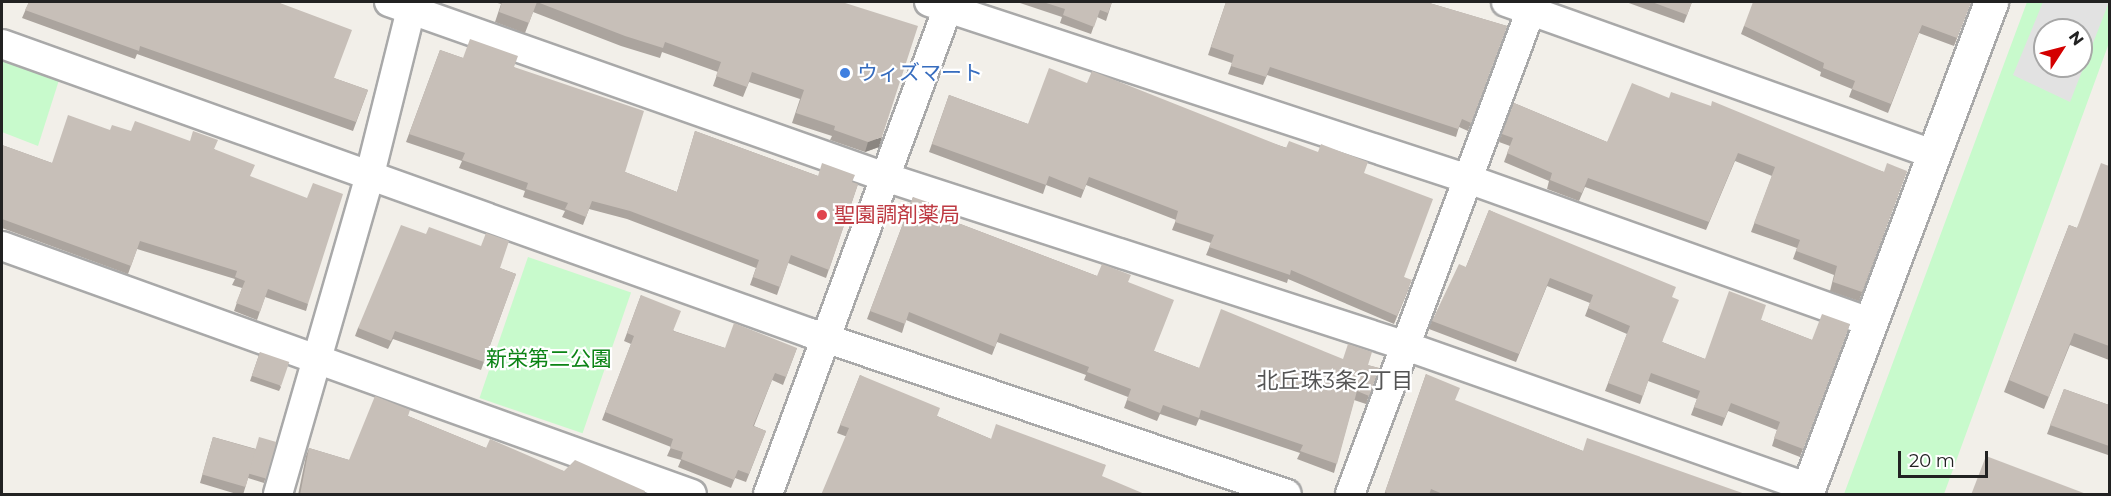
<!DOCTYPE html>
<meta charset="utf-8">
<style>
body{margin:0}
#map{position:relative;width:2111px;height:496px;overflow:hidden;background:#f2efe9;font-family:Montserrat,"Noto Sans JP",sans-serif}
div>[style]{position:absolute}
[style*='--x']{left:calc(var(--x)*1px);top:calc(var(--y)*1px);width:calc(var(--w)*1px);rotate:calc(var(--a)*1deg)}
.park>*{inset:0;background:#c8facc;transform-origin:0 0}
.parking>*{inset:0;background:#e2e2e2}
.roads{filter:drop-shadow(2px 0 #a9a9a9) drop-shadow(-2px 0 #a9a9a9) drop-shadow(0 2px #a9a9a9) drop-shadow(0 -2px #a9a9a9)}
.minor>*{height:28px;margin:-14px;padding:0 14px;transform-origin:14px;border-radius:14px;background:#fff}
.tertiary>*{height:33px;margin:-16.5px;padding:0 16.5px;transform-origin:16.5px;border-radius:16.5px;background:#fff}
.wall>*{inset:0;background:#aba49e}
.shaded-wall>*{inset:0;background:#8b8681}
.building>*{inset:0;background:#c7bfb8;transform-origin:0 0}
.dots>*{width:16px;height:16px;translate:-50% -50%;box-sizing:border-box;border:3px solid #fff;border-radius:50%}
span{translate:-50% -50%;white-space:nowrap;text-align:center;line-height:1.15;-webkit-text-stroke:4.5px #fff;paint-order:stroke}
.shop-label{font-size:21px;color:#366cbe}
.left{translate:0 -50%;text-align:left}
.health-label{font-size:21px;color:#be3a42}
.park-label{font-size:21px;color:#0c8416}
.neighbourhood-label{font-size:22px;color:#555}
.frame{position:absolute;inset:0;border:3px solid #222;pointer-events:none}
.north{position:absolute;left:2033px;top:18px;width:60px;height:60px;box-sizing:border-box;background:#fff;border:2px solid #a7a7a7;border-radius:50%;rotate:54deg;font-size:16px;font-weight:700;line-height:24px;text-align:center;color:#222}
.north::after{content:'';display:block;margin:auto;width:21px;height:27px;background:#d40000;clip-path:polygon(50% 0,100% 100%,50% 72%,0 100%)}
.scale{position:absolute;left:1898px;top:451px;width:90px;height:27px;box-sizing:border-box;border:3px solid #222;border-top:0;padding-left:8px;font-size:18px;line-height:21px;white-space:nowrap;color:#222;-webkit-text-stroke:4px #fff;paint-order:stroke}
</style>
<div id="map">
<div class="park">
<i style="clip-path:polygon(evenodd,2027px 2px,2109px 2px,2109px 43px,1944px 494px,1844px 494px,2027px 2px,2045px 30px,2081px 30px,2081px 66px,2045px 66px,2045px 30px)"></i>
<i style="clip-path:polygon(2px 56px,60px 77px,38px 146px,2px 132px)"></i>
<i style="left:528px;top:257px;width:109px;height:149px;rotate:19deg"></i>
</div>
<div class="parking">
<i style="clip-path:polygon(evenodd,2043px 2px,2109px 2px,2070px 102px,2013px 75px,2043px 2px,2045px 30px,2081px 30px,2081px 66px,2045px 66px,2045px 30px)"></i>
</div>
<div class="roads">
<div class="minor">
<i style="--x:389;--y:2;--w:526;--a:19.43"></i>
<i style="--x:885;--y:177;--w:545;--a:17.97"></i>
<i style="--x:1403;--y:345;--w:430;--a:19.4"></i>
<i style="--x:929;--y:2;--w:567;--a:18.18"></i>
<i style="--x:1468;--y:179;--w:429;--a:19.6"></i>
<i style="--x:1506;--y:2;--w:455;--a:19.6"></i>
<i style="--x:2;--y:44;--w:858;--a:19.68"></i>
<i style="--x:810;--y:333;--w:503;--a:18.65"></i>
<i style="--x:2;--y:246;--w:733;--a:19.77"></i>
<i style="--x:278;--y:494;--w:329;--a:-73.9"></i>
<i style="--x:369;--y:178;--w:181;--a:-76"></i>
<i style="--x:768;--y:494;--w:525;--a:-69.7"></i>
<i style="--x:1350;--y:494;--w:525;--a:-69.5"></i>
</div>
<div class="tertiary">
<i style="--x:1806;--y:494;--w:526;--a:-69.39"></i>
</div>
</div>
<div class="wall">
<i style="clip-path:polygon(29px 2px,280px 3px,334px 78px,368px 90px,353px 131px,137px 54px,135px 59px,22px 18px)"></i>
<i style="clip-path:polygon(494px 2px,842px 2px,879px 147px,865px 152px,830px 140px,832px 136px,792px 123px,800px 99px,749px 82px,743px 97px,713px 86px,718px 72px,662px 52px,660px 58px,621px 46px,533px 12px,525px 33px,495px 22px,501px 4px)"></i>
<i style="clip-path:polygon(1017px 2px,1112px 2px,1106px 21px,1097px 17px,1091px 34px,1060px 23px,1062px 17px)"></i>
<i style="clip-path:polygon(1226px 2px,1426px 2px,1507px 26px,1468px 131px,1459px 127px,1456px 137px,1267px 75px,1263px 85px,1228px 74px,1232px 63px,1208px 55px)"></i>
<i style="clip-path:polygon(1626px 2px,1692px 2px,1684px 23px)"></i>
<i style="clip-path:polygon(1971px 2px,1954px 46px,1919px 33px,1888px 113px,1849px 97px,1852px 89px,1820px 76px,1821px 72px,1741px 34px,1744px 26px)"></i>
<i style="clip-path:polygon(440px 50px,463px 58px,514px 67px,625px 172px,677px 192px,695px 131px,818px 176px,852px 182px,858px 184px,826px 278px,788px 263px,777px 295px,750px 285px,756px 268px,627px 219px,589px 209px,583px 225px,562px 217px,565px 211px,523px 197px,525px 191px,459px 168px,462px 161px,406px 142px)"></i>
<i style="clip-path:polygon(1087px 83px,1364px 173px,1404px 277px,1409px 288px,1394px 324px,1288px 279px,1287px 283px,1206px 255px,1211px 243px,1172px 230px,1176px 220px,1086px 185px,1081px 198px,1046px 185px,1043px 194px,929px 152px,949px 95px,1028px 124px)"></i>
<i style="clip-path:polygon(1669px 98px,1884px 172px,1907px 171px,1859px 301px,1830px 291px,1834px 275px,1793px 259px,1797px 248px,1751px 232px,1772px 176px,1735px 161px,1706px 230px,1585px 187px,1579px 201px,1547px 189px,1549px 181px,1504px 162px,1510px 146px,1499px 142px,1514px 103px,1607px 142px)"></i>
<i style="clip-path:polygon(110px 130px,131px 131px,214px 149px,250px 177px,308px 304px,306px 311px,265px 297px,257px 320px,234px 311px,242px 288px,232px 285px,235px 279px,137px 249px,128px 274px,2px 228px,2px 145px,52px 163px)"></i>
<i style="clip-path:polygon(2109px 166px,2109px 360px,2070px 345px,2044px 409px,2004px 392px,2069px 225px,2077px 228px)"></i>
<i style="clip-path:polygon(913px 197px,942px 217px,1097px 276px,1128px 282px,1154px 351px,1199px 368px,1343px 359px,1379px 368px,1366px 404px,1354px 400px,1334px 473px,1297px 459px,1300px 453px,1199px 419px,1196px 426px,1160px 414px,1157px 421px,1124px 408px,1128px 397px,1084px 380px,1086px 375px,997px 342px,992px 355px,906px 320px,902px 333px,867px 319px)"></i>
<i style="clip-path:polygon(1489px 210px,1672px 297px,1662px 342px,1705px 359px,1761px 320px,1812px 340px,1850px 324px,1800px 457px,1772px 446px,1777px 430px,1728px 411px,1722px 426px,1691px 415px,1697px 399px,1648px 381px,1640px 404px,1605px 391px,1627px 334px,1585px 316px,1590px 303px,1547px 286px,1516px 362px,1429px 329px,1432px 321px,1466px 267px)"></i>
<i style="clip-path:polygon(426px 234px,500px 268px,516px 274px,481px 370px,393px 339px,388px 349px,355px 336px,358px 328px)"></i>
<i style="clip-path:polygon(641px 295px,674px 331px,725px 348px,797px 348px,783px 385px,772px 380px,754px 426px,766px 431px,746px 482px,735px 478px,731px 488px,678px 467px,681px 460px,667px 456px,671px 447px,602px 420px,631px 344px,624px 341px)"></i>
<i style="clip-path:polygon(260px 352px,281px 387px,279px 391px,250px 381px)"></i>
<i style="clip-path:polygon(1426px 374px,1455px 401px,1583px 451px,1748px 495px,1384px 495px)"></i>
<i style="clip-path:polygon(860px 375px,937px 416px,991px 439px,1106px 465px,845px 436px,837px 433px)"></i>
<i style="clip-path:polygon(2064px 389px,2109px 405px,2109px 452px,2108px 455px,2047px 434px)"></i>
<i style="clip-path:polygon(408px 416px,486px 448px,644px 495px,298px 495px,306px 456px,309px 448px,349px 460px)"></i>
<i style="clip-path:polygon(213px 437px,256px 449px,276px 442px,264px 483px,248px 478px,243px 495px,240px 495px,200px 483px)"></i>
</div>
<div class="shaded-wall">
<i style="clip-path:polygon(882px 137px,879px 147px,865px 152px,868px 142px)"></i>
</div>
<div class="building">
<i style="clip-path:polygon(29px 2px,281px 2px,280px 3px,352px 30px,334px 78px,368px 90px,356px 122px,140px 46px,139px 51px,25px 10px)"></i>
<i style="clip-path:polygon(502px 2px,842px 2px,918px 26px,882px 137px,868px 142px,834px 130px,835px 126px,796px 113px,804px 90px,752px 72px,747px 87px,716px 76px,721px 62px,665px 42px,663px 48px,625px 36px,537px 2px,529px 23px,499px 12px)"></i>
<i style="clip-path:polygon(1043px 2px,1112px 2px,1108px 13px,1100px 10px,1094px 27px,1063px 15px,1065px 9px)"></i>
<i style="clip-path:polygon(1226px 2px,1426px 2px,1507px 26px,1471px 123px,1462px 119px,1458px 129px,1270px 67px,1266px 77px,1231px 66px,1234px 55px,1211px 47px)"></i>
<i style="clip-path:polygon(1652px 2px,1692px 2px,1687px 15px)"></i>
<i style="clip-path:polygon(1753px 2px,1971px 2px,1957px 38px,1922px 25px,1891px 104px,1852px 89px,1855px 81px,1823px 68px,1824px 63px,1744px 26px)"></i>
<i style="clip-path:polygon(470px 39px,518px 56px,514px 67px,644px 111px,625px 172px,677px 192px,695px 131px,818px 176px,822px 163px,855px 175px,852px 182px,858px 184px,829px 270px,791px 255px,780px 287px,753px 277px,759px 260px,630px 211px,592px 201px,586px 217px,565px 209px,568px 203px,526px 189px,528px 183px,462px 160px,465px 153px,409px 134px,440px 50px,463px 58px)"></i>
<i style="clip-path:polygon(1049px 68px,1087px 83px,1092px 71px,1286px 148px,1289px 141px,1318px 152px,1321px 144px,1368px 162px,1364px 173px,1433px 199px,1404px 277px,1412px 280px,1397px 316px,1291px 270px,1290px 275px,1209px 247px,1214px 235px,1175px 222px,1178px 211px,1089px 177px,1084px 190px,1049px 176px,1046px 185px,932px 144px,949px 95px,1028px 124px)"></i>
<i style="clip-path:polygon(1632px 83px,1669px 98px,1671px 92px,1711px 106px,1712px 101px,1884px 172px,1887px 163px,1907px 171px,1862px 292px,1833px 282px,1837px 266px,1796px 251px,1800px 240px,1754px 223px,1775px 167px,1738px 153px,1709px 222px,1588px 178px,1582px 193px,1550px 180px,1552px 173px,1507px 153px,1513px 138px,1502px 134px,1514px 103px,1607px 142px)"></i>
<i style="clip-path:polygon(68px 115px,110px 130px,112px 125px,131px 131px,135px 121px,190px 141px,193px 131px,218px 140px,214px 149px,255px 165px,250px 176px,307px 198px,313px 183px,343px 194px,308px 304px,268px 289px,260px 312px,236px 303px,245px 281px,235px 277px,237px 271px,140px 241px,131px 266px,2px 219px,2px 145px,52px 163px)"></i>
<i style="clip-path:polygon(2101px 163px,2109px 166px,2109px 346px,2074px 333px,2049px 397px,2009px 380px,2069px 225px,2077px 228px)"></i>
<i style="clip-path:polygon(913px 197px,945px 208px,942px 217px,1097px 276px,1102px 264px,1131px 275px,1128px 282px,1174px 300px,1154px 351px,1199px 368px,1221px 309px,1343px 359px,1348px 344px,1372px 352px,1368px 365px,1379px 368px,1369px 396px,1357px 391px,1337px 464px,1300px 451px,1303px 445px,1201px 410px,1199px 418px,1163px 405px,1160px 413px,1127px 400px,1131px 389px,1087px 372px,1089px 367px,1000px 333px,995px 347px,909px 312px,905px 324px,870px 311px)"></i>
<i style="clip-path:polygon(1489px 210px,1676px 287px,1672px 297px,1679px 300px,1662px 342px,1705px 359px,1729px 291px,1766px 305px,1761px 320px,1812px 340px,1822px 314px,1850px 324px,1803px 449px,1774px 438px,1780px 422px,1731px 403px,1725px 418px,1694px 407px,1700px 391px,1651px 373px,1643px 396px,1608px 383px,1630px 326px,1588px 308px,1593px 295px,1550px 278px,1519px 354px,1432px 321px,1459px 264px,1466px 267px)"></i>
<i style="clip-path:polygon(401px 225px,426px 234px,429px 227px,481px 246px,486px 233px,509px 241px,500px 268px,516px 274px,484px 362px,395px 331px,391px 341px,358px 328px)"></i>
<i style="clip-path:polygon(641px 295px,681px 311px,673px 331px,725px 348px,734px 323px,797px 348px,786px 377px,775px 373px,753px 426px,766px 431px,749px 474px,738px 470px,734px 480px,681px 459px,683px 452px,670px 448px,673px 439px,605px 412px,634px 336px,627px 333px)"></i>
<i style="left:260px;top:352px;width:31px;height:25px;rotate:19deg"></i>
<i style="clip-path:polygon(1426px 374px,1460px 388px,1455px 400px,1583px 451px,1587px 438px,1748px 495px,1445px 495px,1431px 489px,1429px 495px,1392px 495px,1385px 492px)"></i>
<i style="clip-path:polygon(860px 375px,940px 408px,937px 416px,991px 439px,996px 424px,1106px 465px,1102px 476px,1147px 495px,821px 495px,849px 428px,840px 425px)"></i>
<i style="clip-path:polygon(2064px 389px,2109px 405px,2109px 446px,2050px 425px)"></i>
<i style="clip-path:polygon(375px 396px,410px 410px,408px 416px,486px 448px,490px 439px,564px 471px,575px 460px,645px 491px,644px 495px,300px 495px,309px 448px,349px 460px)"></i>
<i style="left:213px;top:437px;width:45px;height:39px;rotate:16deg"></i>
<i style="left:259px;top:437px;width:18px;height:38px;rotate:16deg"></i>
<i style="clip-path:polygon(1986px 456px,2089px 495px,1971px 495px)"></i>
</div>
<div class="dots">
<i style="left:845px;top:73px;background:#3f7fe0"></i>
<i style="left:822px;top:215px;background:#e0444e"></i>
</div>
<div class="shop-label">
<span class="left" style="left:857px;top:73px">ウィズマート</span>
</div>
<div class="health-label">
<span class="left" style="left:834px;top:215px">聖園調剤薬局</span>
</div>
<div class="park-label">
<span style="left:549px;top:359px">新栄第二公園</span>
</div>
<div class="neighbourhood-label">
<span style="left:1335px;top:381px">北丘珠3条2丁目</span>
</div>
<div class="frame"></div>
<div class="north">N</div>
<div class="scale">20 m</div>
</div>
